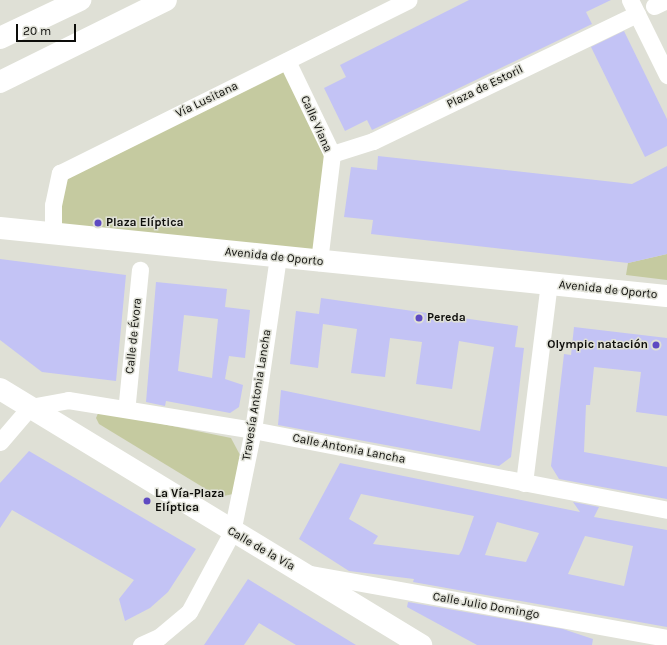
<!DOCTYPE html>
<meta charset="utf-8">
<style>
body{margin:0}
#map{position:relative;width:667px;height:645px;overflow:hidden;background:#dfe0d6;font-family:Karla,sans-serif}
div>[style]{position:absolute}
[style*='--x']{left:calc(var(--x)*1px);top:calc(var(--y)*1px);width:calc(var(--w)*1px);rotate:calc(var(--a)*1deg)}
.green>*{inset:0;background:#c5caa0}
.building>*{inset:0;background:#c3c3f5}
.street>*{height:17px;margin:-8.5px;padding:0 8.5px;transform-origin:8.5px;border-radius:8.5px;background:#fff}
.secondary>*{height:22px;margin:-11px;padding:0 11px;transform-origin:11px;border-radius:11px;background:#fff}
.primary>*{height:22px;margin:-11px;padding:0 11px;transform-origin:11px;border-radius:11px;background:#fff}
.dots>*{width:11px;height:11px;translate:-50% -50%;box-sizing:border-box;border:2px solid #dfe0d6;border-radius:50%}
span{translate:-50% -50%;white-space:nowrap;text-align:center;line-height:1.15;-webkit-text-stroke:3px #dfe0d6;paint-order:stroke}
.street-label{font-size:12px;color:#0d0d0a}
.poi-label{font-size:12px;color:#0d0d0a;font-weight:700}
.left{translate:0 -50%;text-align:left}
.right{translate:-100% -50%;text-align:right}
.scale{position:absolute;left:16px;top:24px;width:60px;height:18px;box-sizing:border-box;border:2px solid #0d0d0a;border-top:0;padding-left:5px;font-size:12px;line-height:14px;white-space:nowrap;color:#0d0d0a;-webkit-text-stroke:3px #dfe0d6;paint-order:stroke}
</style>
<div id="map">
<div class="green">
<i style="clip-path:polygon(287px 61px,332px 154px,319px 262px,53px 233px,60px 173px)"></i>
<i style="clip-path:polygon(667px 254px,667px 280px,626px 275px,628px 263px)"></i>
<i style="clip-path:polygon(99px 411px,231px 438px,240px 455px,233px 494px,219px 497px,99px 424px,96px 418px)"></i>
</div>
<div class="building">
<i style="clip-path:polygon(469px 0,611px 0,586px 12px,592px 24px,559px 40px,372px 130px,367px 120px,345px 131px,324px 88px,346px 77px,340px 65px)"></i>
<i style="clip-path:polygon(624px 31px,667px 119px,667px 146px,645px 157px,591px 47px)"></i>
<i style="clip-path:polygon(378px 156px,632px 184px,667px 166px,667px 254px,628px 263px,371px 234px,373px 220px,344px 217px,351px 167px,377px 170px)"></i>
<i style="clip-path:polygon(0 259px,126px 275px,116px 381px,42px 372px,0 340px)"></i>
<i style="clip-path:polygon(evenodd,156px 282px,227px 289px,225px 307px,250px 310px,245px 358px,229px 356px,225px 379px,243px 385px,239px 407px,230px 413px,166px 401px,165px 406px,146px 402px,156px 282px,184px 315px,218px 319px,212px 378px,178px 371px,184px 315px)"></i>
<i style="clip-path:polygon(321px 298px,518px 326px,515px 347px,524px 348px,511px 457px,499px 466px,278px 425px,281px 390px,480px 431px,494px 347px,459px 341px,452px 389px,416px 384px,422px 342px,390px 338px,385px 377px,351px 373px,357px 329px,323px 324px,318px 368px,290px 364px,296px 311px,319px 314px)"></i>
<i style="clip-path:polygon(574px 327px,667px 338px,667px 416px,636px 412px,641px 372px,594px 367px,590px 405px,586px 405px,584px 452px,667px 467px,667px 499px,559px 479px,551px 466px,564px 354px,571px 355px)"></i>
<i style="clip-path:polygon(29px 451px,196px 549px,168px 592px,150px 608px,125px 621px,119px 599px,134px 580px,12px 510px,0 528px,0 483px)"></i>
<i style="clip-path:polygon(evenodd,340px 463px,580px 512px,573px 502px,599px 507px,594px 517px,667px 530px,667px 627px,413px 582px,414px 579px,349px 571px,299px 539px,340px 463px,361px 494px,474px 516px,462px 550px,459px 555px,373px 544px,378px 536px,349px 519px,361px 494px,340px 463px,497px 522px,539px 533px,526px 562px,485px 555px,497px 522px,340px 463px,585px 536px,633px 546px,624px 586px,568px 574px,585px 536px)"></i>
<i style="clip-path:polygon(248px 579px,356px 645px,296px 645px,259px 623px,244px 645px,204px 645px)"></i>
<i style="clip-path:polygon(408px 602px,563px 629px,593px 639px,592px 645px,477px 645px,407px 607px)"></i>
</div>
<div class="street">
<i style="--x:630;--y:0;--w:84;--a:63.7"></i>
<i style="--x:654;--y:6;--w:14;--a:-25"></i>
<i style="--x:287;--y:61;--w:103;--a:64.2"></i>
<i style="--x:332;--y:154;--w:109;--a:96.9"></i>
<i style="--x:332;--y:154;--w:43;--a:-17.6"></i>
<i style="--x:373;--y:141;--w:293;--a:-25.7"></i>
<i style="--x:53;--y:233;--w:28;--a:-90"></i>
<i style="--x:53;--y:205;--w:33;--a:-78"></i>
<i style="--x:60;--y:173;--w:389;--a:-26.4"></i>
<i style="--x:127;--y:402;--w:133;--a:-84.4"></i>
<i style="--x:0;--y:442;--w:46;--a:-49.4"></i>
<i style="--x:30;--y:407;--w:39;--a:-10"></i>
<i style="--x:68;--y:400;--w:187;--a:9.2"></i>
<i style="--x:253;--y:430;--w:422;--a:10.9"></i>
<i style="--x:524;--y:483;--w:202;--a:-82.9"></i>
<i style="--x:311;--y:574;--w:362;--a:10.2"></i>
<i style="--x:141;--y:645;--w:20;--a:-24"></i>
<i style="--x:159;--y:637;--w:39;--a:-40"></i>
<i style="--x:189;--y:612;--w:91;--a:-61.7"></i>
<i style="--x:232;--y:532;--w:104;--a:-78.4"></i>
<i style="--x:253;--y:430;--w:175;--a:-81.8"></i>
</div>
<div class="secondary">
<i style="--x:0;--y:228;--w:670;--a:5.82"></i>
<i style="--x:0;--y:389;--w:493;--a:31.3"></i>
</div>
<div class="primary">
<i style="--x:0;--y:38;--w:89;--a:-25.4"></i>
<i style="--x:0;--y:82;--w:185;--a:-26.3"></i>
</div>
<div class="dots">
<i style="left:98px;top:223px;background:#5e4ac2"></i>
<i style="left:419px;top:318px;background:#5e4ac2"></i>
<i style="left:656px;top:345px;background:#5e4ac2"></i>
<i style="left:147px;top:501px;background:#5e4ac2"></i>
</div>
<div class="street-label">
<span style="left:485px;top:87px;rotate:-26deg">Plaza de Estoril</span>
<span style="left:207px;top:100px;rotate:-26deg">Vía Lusitana</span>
<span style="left:316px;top:124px;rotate:66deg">Calle Viana</span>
<span style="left:274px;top:257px;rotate:6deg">Avenida de Oporto</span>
<span style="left:608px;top:290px;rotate:6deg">Avenida de Oporto</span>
<span style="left:134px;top:336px;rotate:-84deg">Calle de Évora</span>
<span style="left:257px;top:395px;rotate:-81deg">Travesía Antonia Lancha</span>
<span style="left:349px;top:449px;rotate:11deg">Calle Antonia Lancha</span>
<span style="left:261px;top:549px;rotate:30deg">Calle de la Vía</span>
<span style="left:486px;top:606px;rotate:10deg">Calle Julio Domingo</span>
</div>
<div class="poi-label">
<span class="left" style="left:106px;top:223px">Plaza Elíptica</span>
<span class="left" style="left:427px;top:318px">Pereda</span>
<span class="right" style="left:648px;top:345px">Olympic natación</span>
<span class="left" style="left:155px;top:501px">La Vía-Plaza<br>Elíptica</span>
</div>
<div class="scale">20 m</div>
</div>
